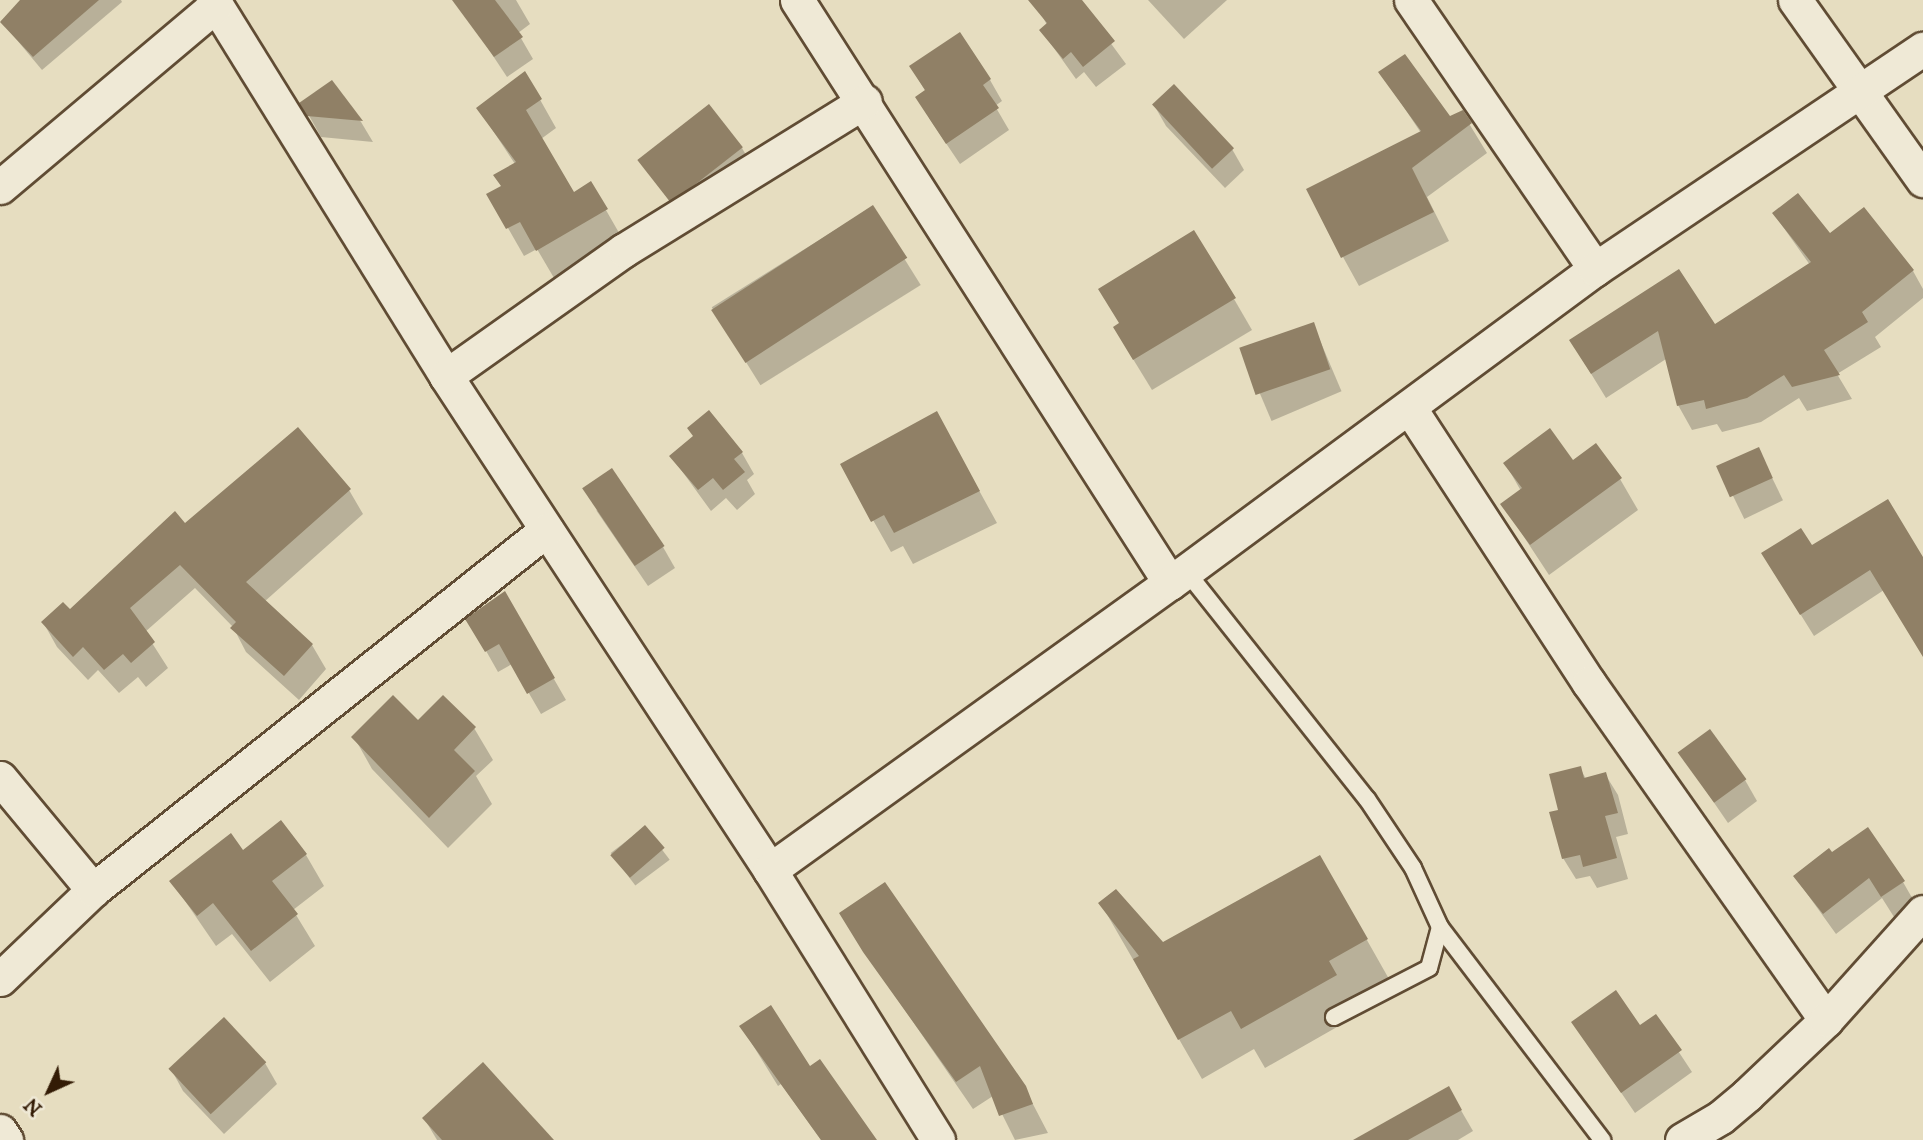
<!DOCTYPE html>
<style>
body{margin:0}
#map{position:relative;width:1923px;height:1140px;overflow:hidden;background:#e6ddc0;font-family:"IM FELL DW Pica",serif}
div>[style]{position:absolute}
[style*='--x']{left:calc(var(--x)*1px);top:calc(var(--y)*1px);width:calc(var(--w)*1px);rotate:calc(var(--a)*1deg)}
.shadow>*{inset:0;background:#0003;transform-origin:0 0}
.building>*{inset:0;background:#908066;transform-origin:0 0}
.roads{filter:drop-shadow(2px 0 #604c34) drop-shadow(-2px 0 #604c34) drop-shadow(0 2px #604c34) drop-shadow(0 -2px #604c34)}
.lane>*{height:16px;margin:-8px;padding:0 8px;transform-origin:8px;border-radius:8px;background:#efe9d6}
.street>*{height:33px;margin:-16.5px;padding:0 16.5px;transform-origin:16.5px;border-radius:16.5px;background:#efe9d6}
span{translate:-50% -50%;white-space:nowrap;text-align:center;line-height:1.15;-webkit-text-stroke:5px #efe9d6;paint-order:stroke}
.north{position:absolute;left:14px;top:1056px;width:70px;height:70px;-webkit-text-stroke:5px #efe9d6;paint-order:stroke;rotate:225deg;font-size:19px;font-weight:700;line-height:28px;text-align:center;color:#331b05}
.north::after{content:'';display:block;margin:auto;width:24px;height:32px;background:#331b05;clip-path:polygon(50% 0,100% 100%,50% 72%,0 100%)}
</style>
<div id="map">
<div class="shadow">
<i style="clip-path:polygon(23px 0,121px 0,122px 2px,42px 70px,1px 21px)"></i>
<i style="clip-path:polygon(456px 0,516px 0,530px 24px,518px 33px,533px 59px,507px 77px)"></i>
<i style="clip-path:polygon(1051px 0,1079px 0,1126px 64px,1096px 87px,1084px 72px,1076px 79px,1041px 30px,1047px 25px,1039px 10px)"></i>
<i style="clip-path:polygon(1148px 0,1227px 0,1184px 39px)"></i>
<i style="clip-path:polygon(911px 67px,990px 80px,1002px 101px,995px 106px,1009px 130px,960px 164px,929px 118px,926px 92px)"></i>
<i style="clip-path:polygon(525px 73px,556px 128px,541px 139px,574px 194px,591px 184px,622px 238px,554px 278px,537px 249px,524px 256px,489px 195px,502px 187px,515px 164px,478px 108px)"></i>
<i style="clip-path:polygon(1381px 73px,1450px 119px,1462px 112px,1487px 153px,1427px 197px,1449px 241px,1359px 286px,1343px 257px,1421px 133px)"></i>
<i style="clip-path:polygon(331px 82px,361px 122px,373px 142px,321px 137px,302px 103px)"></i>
<i style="clip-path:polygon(1154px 105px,1232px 149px,1244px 170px,1225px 188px,1166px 126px)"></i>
<i style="clip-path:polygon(742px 148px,754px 169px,683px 219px,640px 161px)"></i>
<i style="left:872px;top:207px;width:92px;height:189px;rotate:58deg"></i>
<i style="clip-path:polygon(1774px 214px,1913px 271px,1923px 289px,1923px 298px,1875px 337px,1881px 347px,1837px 374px,1852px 399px,1807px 411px,1799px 398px,1761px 422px,1722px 432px,1717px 424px,1692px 430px,1678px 405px,1666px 359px,1606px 398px,1571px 341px,1679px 272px,1714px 326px,1810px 265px)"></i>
<i style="clip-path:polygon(1234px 299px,1252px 330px,1152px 390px,1133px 359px,1121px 324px)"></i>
<i style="left:1313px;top:324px;width:73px;height:76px;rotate:67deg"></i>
<i style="clip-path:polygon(954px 445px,997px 523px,913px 564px,903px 546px,891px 552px,842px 465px)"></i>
<i style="left:1758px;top:449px;width:57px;height:43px;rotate:64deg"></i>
<i style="clip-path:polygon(742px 453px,754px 474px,747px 480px,755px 494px,737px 510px,726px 498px,711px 511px,671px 456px)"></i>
<i style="clip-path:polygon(1573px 462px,1620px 479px,1638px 510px,1549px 575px,1503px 505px,1521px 491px,1505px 463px)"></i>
<i style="clip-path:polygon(349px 490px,363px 514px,264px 602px,312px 645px,326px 669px,299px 700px,246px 652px,233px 627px,195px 588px,145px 632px,168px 668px,146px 687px,138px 677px,119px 693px,98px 670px,88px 680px,57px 647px,43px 622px,70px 611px,185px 525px)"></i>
<i style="clip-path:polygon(596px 510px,663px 547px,675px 568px,648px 586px)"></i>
<i style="clip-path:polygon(1811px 548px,1923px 560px,1923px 655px,1884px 590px,1814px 636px,1776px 575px)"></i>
<i style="clip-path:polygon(505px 594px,566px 700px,541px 714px,512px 664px,498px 672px,468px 619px)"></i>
<i style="clip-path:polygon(418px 722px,474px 728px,493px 760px,476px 776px,492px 804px,448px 848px,372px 769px,354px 737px)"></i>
<i style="clip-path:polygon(1680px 753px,1745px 780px,1757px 801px,1728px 823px)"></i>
<i style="clip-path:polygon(1580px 768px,1586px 779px,1605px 774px,1618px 795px,1628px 834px,1616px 837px,1628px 879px,1597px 888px,1590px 876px,1576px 879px,1563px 858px,1561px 811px)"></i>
<i style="left:645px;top:827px;width:41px;height:43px;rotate:53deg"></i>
<i style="clip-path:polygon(242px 852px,306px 855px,324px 886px,293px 910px,315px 946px,270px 982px,232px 934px,216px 946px,172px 882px)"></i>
<i style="clip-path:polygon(1832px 854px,1903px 882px,1915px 903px,1894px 917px,1882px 898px,1836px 934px,1795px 877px)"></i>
<i style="clip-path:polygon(1342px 896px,1389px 979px,1350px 1001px,1358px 1015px,1265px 1068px,1254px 1049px,1202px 1079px,1101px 904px,1163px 945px)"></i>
<i style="clip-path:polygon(858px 942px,1024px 1087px,1048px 1133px,1015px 1140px,993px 1096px,973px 1109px)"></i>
<i style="clip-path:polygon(1655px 1016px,1692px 1072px,1635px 1113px,1573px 1022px,1639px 1027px)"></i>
<i style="clip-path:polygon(741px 1026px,809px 1069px,874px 1140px,821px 1140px,781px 1084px,778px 1086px)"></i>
<i style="clip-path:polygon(265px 1063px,277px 1084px,224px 1134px,183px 1091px,171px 1069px)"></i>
<i style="clip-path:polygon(1448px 1088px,1473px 1131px,1458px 1140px,1356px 1140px)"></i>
<i style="clip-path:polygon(424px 1118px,552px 1140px,437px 1140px)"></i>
</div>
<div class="building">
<i style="clip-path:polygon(20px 0,99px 0,33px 57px,0 22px)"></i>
<i style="clip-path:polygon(452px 0,495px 0,523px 37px,494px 57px)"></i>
<i style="clip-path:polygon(1028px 0,1082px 0,1115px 41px,1083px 67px,1071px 52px,1063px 59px,1039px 30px,1047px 23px)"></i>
<i style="clip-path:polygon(960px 32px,991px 79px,983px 85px,999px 108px,946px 144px,915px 97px,925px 90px,909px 66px)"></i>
<i style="clip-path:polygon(1405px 54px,1450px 116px,1463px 110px,1472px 123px,1412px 168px,1434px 212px,1341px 258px,1306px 189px,1421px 131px,1378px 72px)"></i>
<i style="clip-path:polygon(525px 71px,542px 99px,526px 110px,574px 192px,591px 181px,608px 209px,536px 251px,520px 222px,506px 229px,486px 194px,501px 186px,493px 175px,516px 162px,476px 108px)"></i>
<i style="clip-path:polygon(332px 80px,363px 121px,307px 116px,299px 103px)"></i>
<i style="left:1174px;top:84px;width:88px;height:30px;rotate:47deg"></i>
<i style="left:709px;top:104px;width:55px;height:91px;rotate:52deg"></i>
<i style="clip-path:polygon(1798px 193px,1830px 233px,1864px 207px,1914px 270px,1862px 312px,1868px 322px,1824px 350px,1840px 375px,1792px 387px,1784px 375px,1747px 398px,1706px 409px,1704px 400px,1677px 406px,1658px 331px,1591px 374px,1569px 340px,1679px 269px,1715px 324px,1811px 262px,1772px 213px)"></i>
<i style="left:873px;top:205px;width:63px;height:193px;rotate:57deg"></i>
<i style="clip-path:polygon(1194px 230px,1236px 298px,1133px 360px,1113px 327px,1119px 323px,1098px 289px)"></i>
<i style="left:1314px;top:322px;width:50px;height:79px;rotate:71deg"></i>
<i style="clip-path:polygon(709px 410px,743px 452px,734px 459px,745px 472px,723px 490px,713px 478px,698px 490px,669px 456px,693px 436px,687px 428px)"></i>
<i style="clip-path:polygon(937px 411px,980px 491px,894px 533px,884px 515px,871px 522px,840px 464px)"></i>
<i style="clip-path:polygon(298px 427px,351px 489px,246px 582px,313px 644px,284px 676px,230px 628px,236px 622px,180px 565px,130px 608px,155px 642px,131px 663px,123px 654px,104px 670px,83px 647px,73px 657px,41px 622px,63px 602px,70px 609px,175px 511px,185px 523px)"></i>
<i style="clip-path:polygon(1550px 428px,1573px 460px,1596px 443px,1622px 478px,1530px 545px,1500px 504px,1522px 488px,1503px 463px)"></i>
<i style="left:1759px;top:447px;width:34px;height:47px;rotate:66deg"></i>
<i style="left:612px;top:468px;width:94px;height:36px;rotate:56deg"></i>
<i style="clip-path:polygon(1888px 499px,1923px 557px,1923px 657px,1870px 570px,1800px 615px,1761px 553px,1801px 528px,1812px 545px)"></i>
<i style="clip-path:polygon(505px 591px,555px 678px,527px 694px,499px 644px,485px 652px,465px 619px)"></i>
<i style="clip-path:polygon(393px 695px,418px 720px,443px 695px,476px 727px,454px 750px,475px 771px,429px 818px,351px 737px)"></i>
<i style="left:1710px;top:729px;width:62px;height:40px;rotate:54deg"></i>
<i style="clip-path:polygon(1581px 766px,1584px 778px,1606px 772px,1618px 813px,1605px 816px,1617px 858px,1583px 867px,1580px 855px,1562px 859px,1549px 812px,1558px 810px,1549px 774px)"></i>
<i style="clip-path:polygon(281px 820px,307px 854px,272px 881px,298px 914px,251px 951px,213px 903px,197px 916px,169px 881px,231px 833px,243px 850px)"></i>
<i style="left:645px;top:825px;width:30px;height:46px;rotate:49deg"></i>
<i style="clip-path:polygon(1868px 827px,1905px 881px,1881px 897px,1869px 878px,1823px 914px,1793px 876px,1829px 848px,1832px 852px)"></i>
<i style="clip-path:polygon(1320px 855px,1368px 939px,1329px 961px,1337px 975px,1241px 1029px,1231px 1011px,1178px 1040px,1133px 959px,1139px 956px,1098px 903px,1116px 889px,1163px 942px)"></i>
<i style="clip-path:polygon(885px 882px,1026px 1086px,1033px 1104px,999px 1116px,980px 1066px,956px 1082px,863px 952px,839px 913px)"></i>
<i style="clip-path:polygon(1616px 990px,1640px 1025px,1656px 1014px,1682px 1050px,1621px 1093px,1571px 1022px)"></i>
<i style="clip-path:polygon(771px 1005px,810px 1066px,820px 1059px,877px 1140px,821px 1140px,739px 1026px)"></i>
<i style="left:224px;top:1017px;width:62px;height:76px;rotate:47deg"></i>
<i style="clip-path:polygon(483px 1062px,554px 1140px,442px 1140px,422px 1118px)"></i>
<i style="clip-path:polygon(1449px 1086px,1462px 1110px,1408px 1140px,1353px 1140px)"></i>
</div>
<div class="roads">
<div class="lane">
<i style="--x:1186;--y:571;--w:291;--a:51.6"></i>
<i style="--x:1367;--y:799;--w:83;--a:56.3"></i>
<i style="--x:1413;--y:868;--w:65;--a:65.4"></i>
<i style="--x:1440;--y:927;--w:42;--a:105"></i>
<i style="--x:1429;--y:968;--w:107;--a:152.7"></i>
<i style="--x:1440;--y:927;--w:268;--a:52.7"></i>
</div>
<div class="street">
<i style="--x:213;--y:0;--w:442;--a:58.2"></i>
<i style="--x:446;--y:376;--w:591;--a:56.74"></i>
<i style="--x:770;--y:870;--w:318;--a:58.1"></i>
<i style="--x:797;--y:0;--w:692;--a:57.39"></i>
<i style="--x:1411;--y:0;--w:326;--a:55.6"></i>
<i style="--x:1795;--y:0;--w:221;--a:54.6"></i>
<i style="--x:0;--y:187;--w:282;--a:-40.1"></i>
<i style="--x:446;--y:376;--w:218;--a:-35.3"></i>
<i style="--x:624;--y:250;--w:283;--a:-31.7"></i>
<i style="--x:1409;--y:407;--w:330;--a:56.9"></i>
<i style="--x:1589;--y:683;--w:412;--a:54.9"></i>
<i style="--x:0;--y:778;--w:146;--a:50.3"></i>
<i style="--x:770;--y:870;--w:492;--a:-35.7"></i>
<i style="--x:1170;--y:583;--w:528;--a:-36.46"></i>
<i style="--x:1595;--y:269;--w:395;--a:-33.9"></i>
<i style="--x:0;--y:979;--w:129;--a:-43.7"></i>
<i style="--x:93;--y:890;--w:579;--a:-38.47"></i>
<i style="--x:0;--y:1131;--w:11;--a:56"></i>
<i style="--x:1682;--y:1140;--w:45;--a:-30.5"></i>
<i style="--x:1721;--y:1117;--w:34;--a:-40"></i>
<i style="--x:1747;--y:1095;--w:109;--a:-43.5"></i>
<i style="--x:1826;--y:1020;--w:145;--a:-48.1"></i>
</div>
</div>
<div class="north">N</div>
</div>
